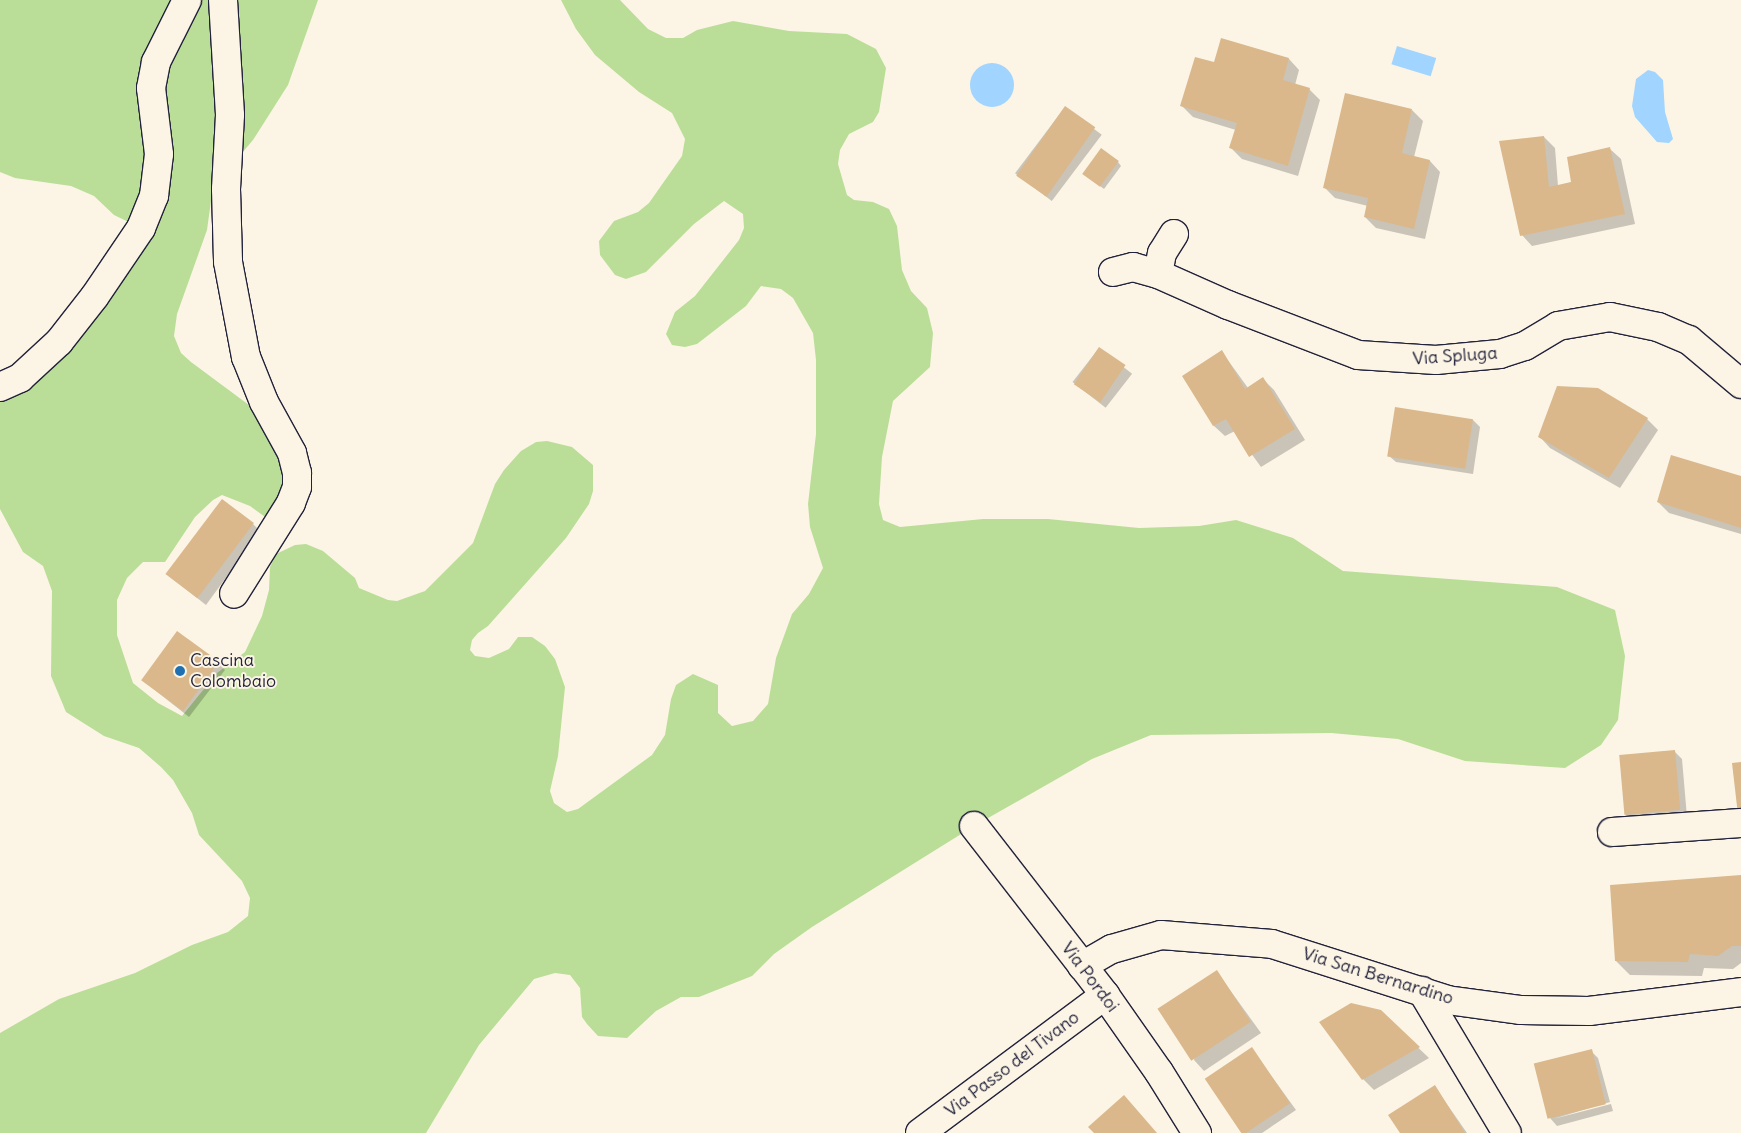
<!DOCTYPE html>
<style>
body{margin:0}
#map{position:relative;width:1741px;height:1133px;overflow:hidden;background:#fcf5e5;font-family:Delius,sans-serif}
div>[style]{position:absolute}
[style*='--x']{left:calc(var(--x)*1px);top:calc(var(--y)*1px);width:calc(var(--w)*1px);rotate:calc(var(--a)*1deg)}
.green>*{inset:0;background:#bade98}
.water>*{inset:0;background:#a1d4ff;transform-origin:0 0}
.round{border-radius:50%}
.shadow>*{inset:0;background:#0003;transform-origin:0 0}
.building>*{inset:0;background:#dab88c;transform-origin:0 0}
.roads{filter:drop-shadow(1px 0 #22223b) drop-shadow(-1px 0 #22223b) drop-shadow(0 1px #22223b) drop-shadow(0 -1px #22223b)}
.minor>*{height:28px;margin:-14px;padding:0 14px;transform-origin:14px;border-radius:14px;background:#fcf5e5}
.dots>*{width:14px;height:14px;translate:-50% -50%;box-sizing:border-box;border:2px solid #fcf5e5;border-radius:50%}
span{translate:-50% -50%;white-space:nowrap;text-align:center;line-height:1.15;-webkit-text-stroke:4px #fcf5e5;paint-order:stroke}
.street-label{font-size:18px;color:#22223b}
.poi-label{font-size:18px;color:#22223b}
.left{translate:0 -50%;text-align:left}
</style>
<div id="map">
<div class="green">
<i style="clip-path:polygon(0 0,318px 0,288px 85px,253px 140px,219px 180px,211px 201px,207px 230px,177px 314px,174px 336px,181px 353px,191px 362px,265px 417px,293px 479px,268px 519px,250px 506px,222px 495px,213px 500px,195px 517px,165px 562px,143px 562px,127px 578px,117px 600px,117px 635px,133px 683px,158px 703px,182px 716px,217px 673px,245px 652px,262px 616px,269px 590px,270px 567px,276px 554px,295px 545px,306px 544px,323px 551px,355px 578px,359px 588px,388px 600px,397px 601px,425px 591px,473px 543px,495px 484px,504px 470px,521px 451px,536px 442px,547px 441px,572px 447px,593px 465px,593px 491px,589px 504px,566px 538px,488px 626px,478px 633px,472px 640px,470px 650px,475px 656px,489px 658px,509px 649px,518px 637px,532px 637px,545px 646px,555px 659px,565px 687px,558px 756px,550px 791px,554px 803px,567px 812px,578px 809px,652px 755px,665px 735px,671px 699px,676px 685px,693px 674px,718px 685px,718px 713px,732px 726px,753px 721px,768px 704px,776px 658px,792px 614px,809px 594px,823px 568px,810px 527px,808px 504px,816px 434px,816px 360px,813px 333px,793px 298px,781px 289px,761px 286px,746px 306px,697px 344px,685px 347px,672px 345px,666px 334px,675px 312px,695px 296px,739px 240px,744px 228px,743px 214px,724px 201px,694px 224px,646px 272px,626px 279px,615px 275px,600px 255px,599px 241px,614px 221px,638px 212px,649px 203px,682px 156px,685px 139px,672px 113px,639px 92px,595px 55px,576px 29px,561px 0,620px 0,648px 29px,666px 38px,683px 38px,697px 30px,733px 21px,789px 31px,847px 34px,876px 49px,886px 68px,879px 112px,873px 122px,849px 134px,840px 150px,838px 164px,847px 195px,854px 200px,873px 202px,889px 209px,897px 226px,902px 270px,911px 291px,927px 308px,933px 333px,930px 367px,893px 401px,882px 457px,879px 504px,883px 520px,900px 527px,983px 519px,1048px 519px,1139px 528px,1199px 526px,1236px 520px,1293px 538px,1343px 571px,1557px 587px,1615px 610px,1625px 656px,1618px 720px,1601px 745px,1565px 768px,1465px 761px,1398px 739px,1331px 733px,1151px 735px,1092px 759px,974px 826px,812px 927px,774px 954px,752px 976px,699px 997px,681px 997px,656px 1011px,627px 1038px,598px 1036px,587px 1024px,582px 1017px,580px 988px,570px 975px,555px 973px,534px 979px,479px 1045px,426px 1133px,0 1133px,0 1033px,59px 999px,135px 973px,192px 945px,228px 932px,248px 916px,250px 898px,242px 881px,199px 835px,192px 813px,173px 780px,161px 767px,139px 748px,104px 736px,66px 712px,51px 676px,52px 591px,43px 566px,23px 552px,0 509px,0 387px,20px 378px,141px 228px,114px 215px,94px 196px,71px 186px,15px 178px,0 172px)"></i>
</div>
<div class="water">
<i style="left:1397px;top:46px;width:41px;height:19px;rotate:17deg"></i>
<i class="round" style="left:970px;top:63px;width:44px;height:44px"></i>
<i style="clip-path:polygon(1648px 70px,1655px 72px,1663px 80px,1665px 112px,1673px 139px,1669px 143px,1657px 142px,1635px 117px,1632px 106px,1636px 79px)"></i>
</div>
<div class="shadow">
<i style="clip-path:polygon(1289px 59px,1299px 70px,1295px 85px,1309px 89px,1320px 100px,1298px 176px,1242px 159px,1231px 148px,1236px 130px,1193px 117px,1182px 106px,1215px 63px)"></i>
<i style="left:1065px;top:107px;width:46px;height:83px;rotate:37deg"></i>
<i style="clip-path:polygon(1412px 110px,1423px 121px,1414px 157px,1430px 161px,1440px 172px,1425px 239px,1376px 228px,1365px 217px,1368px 206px,1335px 198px,1324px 187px)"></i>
<i style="clip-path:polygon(1544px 137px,1555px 148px,1558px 186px,1572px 182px,1610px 149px,1621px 159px,1635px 224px,1532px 246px,1522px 235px)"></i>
<i style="clip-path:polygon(1118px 162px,1121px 166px,1104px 189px,1088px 177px)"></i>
<i style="left:1099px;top:348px;width:42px;height:43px;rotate:38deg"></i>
<i style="clip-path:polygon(1222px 352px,1248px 388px,1263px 379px,1274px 390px,1305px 440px,1261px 467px,1235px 431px,1225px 436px,1214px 426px,1183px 376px)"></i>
<i style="clip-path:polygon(1598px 389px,1647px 419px,1658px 430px,1620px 488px,1550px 448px,1540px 437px)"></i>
<i style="clip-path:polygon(1473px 420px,1480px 427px,1473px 474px,1396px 462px,1388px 455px)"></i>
<i style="clip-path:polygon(1741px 477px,1741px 534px,1669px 513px,1658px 502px)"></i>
<i style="clip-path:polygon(253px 524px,260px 531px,206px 605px,168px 575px)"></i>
<i style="clip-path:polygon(218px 663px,225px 670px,189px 717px,142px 680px)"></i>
<i style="clip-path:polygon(1674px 751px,1682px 759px,1687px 817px,1633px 822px,1625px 815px)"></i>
<i style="clip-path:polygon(1741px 876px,1741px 963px,1733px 969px,1704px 968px,1702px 976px,1630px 975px,1616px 961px)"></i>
<i style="clip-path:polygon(1217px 972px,1261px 1033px,1204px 1071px,1194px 1060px)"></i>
<i style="clip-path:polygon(1380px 1011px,1429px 1058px,1374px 1090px,1363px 1079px)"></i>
<i style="clip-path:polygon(1252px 1049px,1296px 1110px,1262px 1133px,1243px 1133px,1207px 1079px)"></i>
<i style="clip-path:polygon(1591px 1051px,1598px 1058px,1610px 1102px,1553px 1119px,1611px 1104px,1613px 1111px,1557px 1126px,1550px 1118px)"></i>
<i style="clip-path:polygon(1435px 1087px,1467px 1133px,1401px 1133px)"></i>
</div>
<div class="building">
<i style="clip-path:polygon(1221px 38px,1289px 58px,1283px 80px,1310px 88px,1288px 166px,1229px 148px,1237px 123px,1180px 106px,1195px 57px,1214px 62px)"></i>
<i style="clip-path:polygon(1345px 93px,1412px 109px,1402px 153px,1430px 160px,1414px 229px,1364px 217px,1368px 198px,1323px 188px)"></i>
<i style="left:1065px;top:106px;width:37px;height:85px;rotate:35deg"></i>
<i style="clip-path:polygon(1544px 136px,1549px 187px,1571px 182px,1567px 157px,1610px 147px,1625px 214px,1520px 236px,1499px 141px)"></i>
<i style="left:1101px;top:148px;width:22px;height:32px;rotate:36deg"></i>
<i style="left:1099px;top:347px;width:32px;height:45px;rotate:34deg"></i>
<i style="clip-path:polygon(1222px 350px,1245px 389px,1263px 377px,1295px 429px,1249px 457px,1226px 419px,1213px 426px,1182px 376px)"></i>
<i style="clip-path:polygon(1557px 386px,1598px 388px,1648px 418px,1609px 478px,1538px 437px)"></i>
<i style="left:1395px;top:407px;width:79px;height:50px;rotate:9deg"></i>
<i style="clip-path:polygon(1671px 455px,1741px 476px,1741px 528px,1657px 502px)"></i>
<i style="left:222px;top:499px;width:40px;height:94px;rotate:37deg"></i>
<i style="left:177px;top:631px;width:52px;height:61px;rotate:36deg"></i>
<i style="left:1675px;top:750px;width:60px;height:56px;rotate:85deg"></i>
<i style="clip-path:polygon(1741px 762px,1741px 814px,1738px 815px,1732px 763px)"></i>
<i style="clip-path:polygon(1741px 875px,1741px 946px,1732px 946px,1718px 956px,1690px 954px,1688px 962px,1615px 961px,1610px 885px)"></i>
<i style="left:1217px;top:970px;width:62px;height:71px;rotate:57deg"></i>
<i style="clip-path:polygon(1351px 1003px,1381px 1010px,1420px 1047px,1362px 1080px,1319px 1022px)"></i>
<i style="left:1252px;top:1047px;width:68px;height:57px;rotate:56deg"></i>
<i style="left:1592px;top:1049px;width:57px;height:60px;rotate:76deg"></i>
<i style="clip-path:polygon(1435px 1085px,1465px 1133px,1400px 1133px,1388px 1115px)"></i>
<i style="clip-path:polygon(1124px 1095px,1157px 1133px,1094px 1133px,1088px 1127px)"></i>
</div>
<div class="roads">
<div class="minor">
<i style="--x:223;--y:0;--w:115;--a:86.5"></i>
<i style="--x:230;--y:115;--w:74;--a:93.1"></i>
<i style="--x:226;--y:189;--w:73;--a:88.4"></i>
<i style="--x:228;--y:262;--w:97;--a:79.3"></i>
<i style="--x:246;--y:357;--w:48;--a:68.2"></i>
<i style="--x:264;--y:402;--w:58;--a:61.2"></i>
<i style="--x:292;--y:453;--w:21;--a:76"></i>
<i style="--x:297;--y:473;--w:14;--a:90"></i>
<i style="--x:297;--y:487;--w:17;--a:111"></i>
<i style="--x:291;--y:503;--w:107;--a:122.1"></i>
<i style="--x:1174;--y:234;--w:22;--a:122"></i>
<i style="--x:1162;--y:253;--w:21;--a:101"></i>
<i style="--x:1158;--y:274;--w:77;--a:23.9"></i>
<i style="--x:1228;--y:305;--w:139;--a:21"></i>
<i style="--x:1358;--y:355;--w:78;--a:3.7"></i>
<i style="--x:1436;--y:360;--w:64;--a:-5.4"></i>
<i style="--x:1500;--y:354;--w:26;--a:-18"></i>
<i style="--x:1525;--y:346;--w:39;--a:-31"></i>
<i style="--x:1558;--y:326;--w:53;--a:-9.8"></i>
<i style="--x:1610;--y:317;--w:49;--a:11.8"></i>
<i style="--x:1658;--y:327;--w:34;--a:23"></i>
<i style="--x:1689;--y:340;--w:68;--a:40.2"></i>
<i style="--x:1113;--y:272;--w:21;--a:-14"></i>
<i style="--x:1133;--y:267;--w:26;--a:16"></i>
<i style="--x:0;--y:387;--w:22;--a:-24"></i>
<i style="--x:20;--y:378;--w:53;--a:-42.7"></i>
<i style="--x:59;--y:342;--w:58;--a:-52"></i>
<i style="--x:95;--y:296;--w:82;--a:-55.9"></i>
<i style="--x:141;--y:228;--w:35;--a:-68"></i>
<i style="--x:154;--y:196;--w:42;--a:-83.2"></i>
<i style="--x:159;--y:154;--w:66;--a:-96.9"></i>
<i style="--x:151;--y:88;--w:26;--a:-79"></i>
<i style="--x:156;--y:62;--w:69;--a:-63.4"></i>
<i style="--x:974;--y:826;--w:214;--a:52.2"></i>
<i style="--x:1105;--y:995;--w:94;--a:55"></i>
<i style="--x:1159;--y:1072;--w:72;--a:58.1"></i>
<i style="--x:1612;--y:832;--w:129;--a:-4"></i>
<i style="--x:1082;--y:966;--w:34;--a:-30"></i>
<i style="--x:1112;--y:949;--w:51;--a:-15.9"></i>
<i style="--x:1161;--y:935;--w:111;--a:4.6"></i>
<i style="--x:1272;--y:944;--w:184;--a:17.7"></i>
<i style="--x:1447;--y:1000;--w:75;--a:7.7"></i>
<i style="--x:1521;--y:1010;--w:68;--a:0.8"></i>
<i style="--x:1589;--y:1011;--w:153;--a:-7.1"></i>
<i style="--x:1422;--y:991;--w:165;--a:59.1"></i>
<i style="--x:920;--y:1133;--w:231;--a:-36.7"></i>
</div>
</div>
<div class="dots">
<i style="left:180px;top:671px;background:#1f6fb2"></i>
</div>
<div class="street-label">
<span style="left:1455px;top:356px;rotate:-4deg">Via Spluga</span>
<span style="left:1378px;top:976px;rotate:17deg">Via San Bernardino</span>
<span style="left:1090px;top:977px;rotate:53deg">Via Pordoi</span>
<span style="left:1012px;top:1064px;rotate:-37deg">Via Passo del Tivano</span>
</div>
<div class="poi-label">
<span class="left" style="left:190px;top:671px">Cascina<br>Colombaio</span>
</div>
</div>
